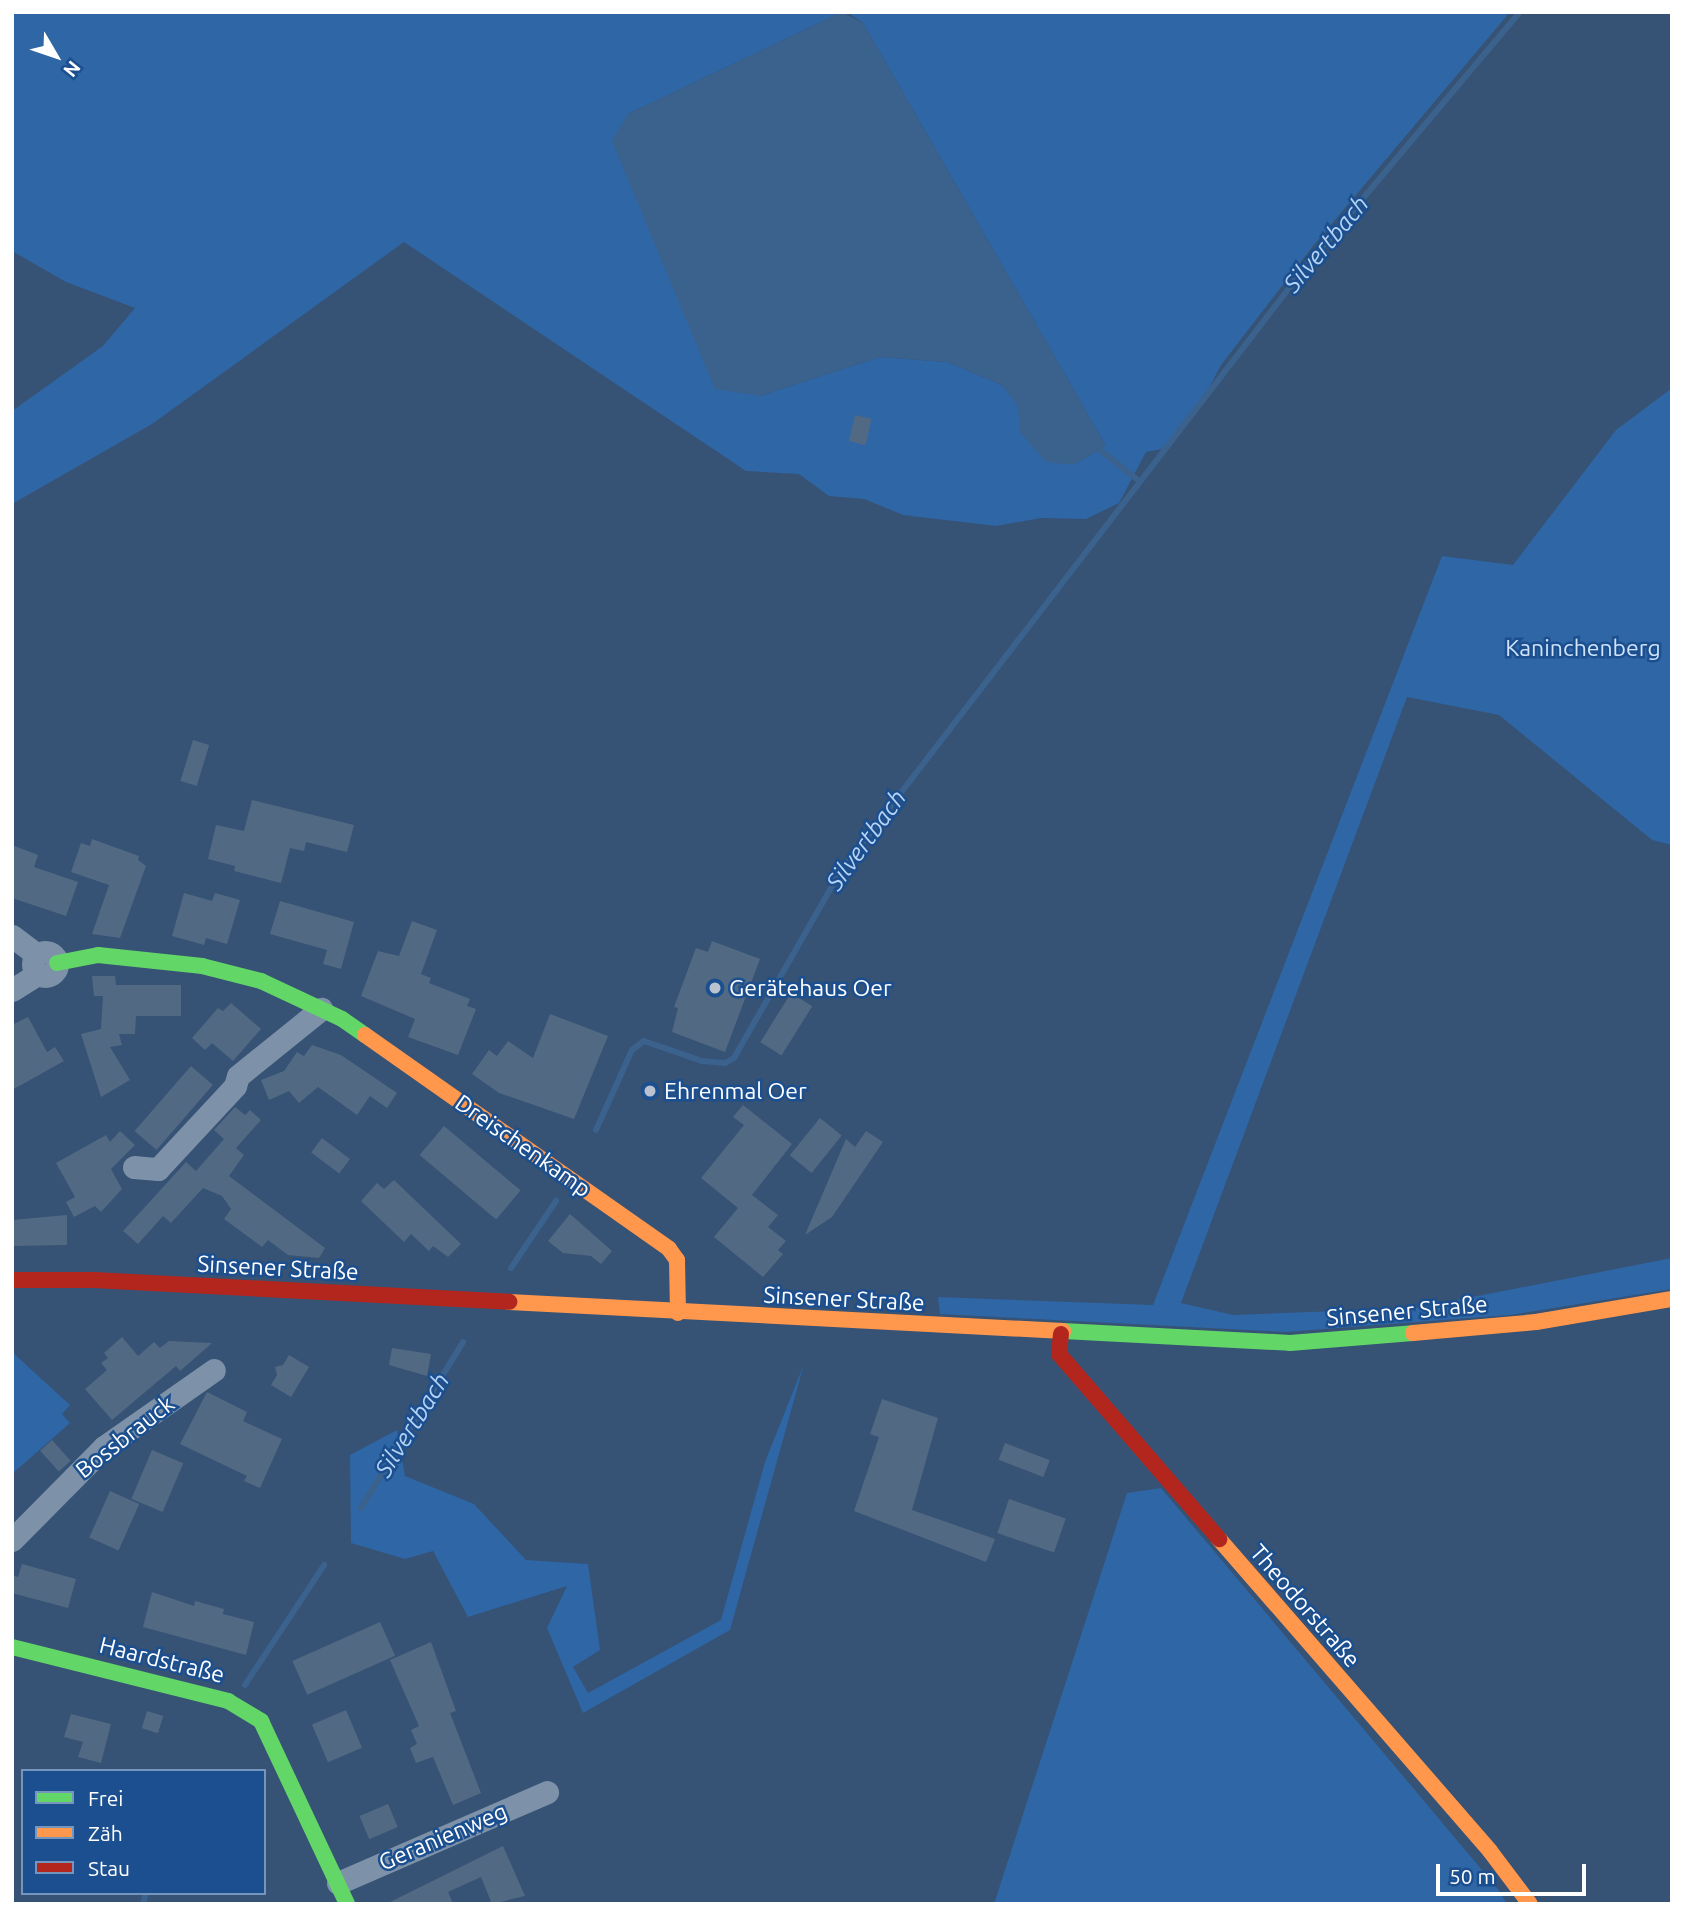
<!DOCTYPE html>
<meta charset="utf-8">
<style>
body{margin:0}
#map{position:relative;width:1684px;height:1916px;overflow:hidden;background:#365274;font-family:Ubuntu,sans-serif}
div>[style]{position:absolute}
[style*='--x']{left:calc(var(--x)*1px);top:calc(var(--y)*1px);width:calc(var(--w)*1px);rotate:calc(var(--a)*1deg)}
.green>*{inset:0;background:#2f66a5}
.water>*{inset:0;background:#3b618d}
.stream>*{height:6px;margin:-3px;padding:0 3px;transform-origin:3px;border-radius:3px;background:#3b618d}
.building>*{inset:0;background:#526984;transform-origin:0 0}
.street>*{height:23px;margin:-11.5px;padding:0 11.5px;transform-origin:11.5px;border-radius:11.5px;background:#7d92a8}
.street>.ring{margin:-11.5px;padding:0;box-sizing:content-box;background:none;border:23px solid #7d92a8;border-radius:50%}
.fast>*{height:16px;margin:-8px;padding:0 8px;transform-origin:8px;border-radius:8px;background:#63d668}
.slow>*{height:16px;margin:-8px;padding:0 8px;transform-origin:8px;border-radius:8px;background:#ff974d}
.jam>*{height:16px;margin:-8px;padding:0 8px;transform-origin:8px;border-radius:8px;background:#b3261e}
.dots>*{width:19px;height:19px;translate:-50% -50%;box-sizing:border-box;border:4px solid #1b4f8f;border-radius:50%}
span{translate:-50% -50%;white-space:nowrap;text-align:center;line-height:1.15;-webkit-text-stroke:5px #1b4f8f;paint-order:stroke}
.park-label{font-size:23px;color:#cfe3fa}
.poi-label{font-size:23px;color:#fff}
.left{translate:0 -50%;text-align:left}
.street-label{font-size:23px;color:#fff}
.water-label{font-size:24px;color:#b5d3f5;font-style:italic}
.frame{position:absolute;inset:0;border:14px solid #fff;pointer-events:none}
.legend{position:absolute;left:21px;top:1769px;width:245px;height:126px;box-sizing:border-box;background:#1b4f8f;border:2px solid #7695bc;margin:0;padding:9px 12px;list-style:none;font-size:21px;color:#fff}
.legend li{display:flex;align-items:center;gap:14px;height:35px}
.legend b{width:35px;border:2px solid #7695bc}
.north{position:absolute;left:21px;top:21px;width:70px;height:70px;-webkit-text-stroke:5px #1b4f8f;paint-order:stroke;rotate:129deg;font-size:19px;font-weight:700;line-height:28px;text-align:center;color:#fff}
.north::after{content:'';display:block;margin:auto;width:24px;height:32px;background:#fff;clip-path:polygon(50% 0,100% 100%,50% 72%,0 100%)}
.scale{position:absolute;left:1436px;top:1864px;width:150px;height:32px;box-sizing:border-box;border:4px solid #fff;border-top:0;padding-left:9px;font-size:21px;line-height:24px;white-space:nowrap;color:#fff;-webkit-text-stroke:5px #1b4f8f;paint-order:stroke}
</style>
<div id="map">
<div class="green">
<i style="clip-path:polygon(12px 12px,842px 12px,628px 114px,760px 396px,880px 357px,947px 362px,1002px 385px,1073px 465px,1106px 446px,863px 23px,847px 12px,1510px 12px,1313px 246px,1221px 365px,1200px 405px,1167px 448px,1146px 452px,1119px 503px,1086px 519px,1041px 518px,996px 526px,903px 515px,864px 499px,829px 496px,799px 474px,746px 471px,404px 242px,152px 424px,12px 504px,12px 411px,103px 346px,135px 308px,66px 282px,12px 251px)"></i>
<i style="clip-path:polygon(1672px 388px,1672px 845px,1652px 840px,1499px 715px,1407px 697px,1181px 1303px,1233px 1315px,1416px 1308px,1672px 1258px,1672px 1289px,1510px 1315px,1285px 1332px,940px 1314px,938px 1297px,1153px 1305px,1442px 556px,1513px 565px,1616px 430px)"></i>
<i style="clip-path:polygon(12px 1352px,70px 1405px,62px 1414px,70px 1423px,12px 1474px)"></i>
<i style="clip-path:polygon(804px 1364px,730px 1630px,583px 1713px,547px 1628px,567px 1586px,468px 1617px,433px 1551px,405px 1559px,351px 1543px,350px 1455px,397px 1430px,405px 1476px,474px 1504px,526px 1560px,588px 1564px,600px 1650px,573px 1667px,588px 1693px,721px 1620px,765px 1462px)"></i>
<i style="clip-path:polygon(1161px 1488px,1498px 1889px,1507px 1904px,994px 1904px,1127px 1493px)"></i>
</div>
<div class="water">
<i style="clip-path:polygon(842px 12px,863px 23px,1106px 446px,1073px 465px,1046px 462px,1020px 432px,1018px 406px,1002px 385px,947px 362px,880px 357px,760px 396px,715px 389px,612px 141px,628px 114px)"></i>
</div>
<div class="stream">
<i style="--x:1100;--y:450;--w:48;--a:38.3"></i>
<i style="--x:596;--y:1130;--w:88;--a:-65.8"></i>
<i style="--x:632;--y:1050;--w:15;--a:-37"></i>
<i style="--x:644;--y:1041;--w:61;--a:19"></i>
<i style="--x:702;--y:1061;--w:23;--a:5"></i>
<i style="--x:725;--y:1063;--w:10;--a:-29"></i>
<i style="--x:734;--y:1058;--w:214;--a:-60.3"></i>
<i style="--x:840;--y:872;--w:764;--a:-52.44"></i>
<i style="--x:1306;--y:266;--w:332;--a:-49.9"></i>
<i style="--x:511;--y:1268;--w:81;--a:-56.1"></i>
<i style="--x:361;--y:1508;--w:195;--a:-58.4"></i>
<i style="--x:245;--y:1685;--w:144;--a:-56.6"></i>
<i style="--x:143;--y:1904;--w:11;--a:-75"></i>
</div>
<div class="building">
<i style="left:855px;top:415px;width:17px;height:27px;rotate:13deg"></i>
<i style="left:193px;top:740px;width:17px;height:43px;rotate:17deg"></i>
<i style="clip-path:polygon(252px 800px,354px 825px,347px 852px,306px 842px,304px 851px,290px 848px,281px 883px,234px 871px,235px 866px,208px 859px,216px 825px,244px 831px)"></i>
<i style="clip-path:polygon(92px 839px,139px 856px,138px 860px,146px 866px,120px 938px,92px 934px,109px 885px,71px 872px,81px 843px,90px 846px)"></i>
<i style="clip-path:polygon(12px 845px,38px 855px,34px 867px,78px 882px,66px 916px,12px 898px)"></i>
<i style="clip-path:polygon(184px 893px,212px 901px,215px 893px,240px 900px,227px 944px,206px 938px,204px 945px,172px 936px)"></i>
<i style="clip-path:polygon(280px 901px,354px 922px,341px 969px,323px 964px,327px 950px,270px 934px)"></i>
<i style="clip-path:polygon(412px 921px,437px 930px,421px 974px,431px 978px,429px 983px,470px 999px,467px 1006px,476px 1009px,458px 1055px,408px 1037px,415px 1019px,361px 996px,378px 951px,399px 956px)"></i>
<i style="clip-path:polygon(712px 941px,760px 959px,725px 1052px,672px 1032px,678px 1008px,674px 1007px,696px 948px,708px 952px)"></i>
<i style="clip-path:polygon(92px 976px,115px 976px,116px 985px,181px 985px,181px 1016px,136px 1016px,135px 1034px,119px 1034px,122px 1045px,110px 1047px,130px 1080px,101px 1097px,81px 1034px,101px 1029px,103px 996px,94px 996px)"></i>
<i style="left:791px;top:993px;width:25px;height:58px;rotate:32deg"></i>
<i style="clip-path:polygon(231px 1003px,261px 1029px,233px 1061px,212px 1043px,205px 1050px,192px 1038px,218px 1008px,223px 1011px)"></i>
<i style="clip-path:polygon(550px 1014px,608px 1036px,574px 1119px,499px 1093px,472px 1074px,489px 1050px,497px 1056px,508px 1041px,533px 1058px)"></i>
<i style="clip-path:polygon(28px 1017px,47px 1052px,55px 1047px,64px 1061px,12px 1090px,12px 1025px)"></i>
<i style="clip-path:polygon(312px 1045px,341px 1055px,397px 1093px,387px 1108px,370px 1096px,357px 1115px,318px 1087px,299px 1103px,289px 1091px,269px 1100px,261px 1080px,284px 1071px,297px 1052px,304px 1056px)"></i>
<i style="left:191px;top:1066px;width:29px;height:86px;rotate:41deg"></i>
<i style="clip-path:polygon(743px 1105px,792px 1144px,752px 1195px,778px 1215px,768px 1227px,786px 1241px,778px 1250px,783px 1254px,763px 1277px,714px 1237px,738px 1208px,701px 1178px,744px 1125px,733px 1117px)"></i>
<i style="clip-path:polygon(235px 1107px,245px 1115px,250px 1110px,261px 1120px,236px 1148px,244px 1155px,229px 1176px,325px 1248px,319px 1258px,288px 1255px,268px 1240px,262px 1247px,224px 1219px,231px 1209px,222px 1196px,203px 1188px,171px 1223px,163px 1216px,138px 1244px,123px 1231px,186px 1162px,196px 1171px,224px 1139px,214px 1130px)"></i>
<i style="left:820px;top:1118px;width:28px;height:48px;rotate:39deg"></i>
<i style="left:444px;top:1126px;width:100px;height:38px;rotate:40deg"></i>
<i style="clip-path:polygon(120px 1131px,135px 1145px,111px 1169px,122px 1189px,101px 1212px,95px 1206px,74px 1217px,66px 1202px,75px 1197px,56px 1163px,106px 1135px,110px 1142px)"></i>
<i style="clip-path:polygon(866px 1131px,883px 1142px,832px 1217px,805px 1235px,846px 1139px,855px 1147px)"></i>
<i style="left:322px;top:1138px;width:35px;height:18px;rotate:37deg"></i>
<i style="clip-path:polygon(394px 1180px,461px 1244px,448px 1257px,433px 1246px,429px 1251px,411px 1234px,404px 1242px,361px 1201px,377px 1183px,384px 1189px)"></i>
<i style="clip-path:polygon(570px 1214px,612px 1251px,601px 1264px,591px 1256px,563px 1253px,548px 1241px)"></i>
<i style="clip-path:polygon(67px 1215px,67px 1245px,12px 1246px,12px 1220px)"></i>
<i style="clip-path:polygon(122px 1337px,138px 1356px,154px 1342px,160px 1348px,169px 1341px,212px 1343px,180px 1371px,176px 1366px,112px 1420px,85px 1389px,107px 1370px,101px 1363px,108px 1358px,104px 1353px)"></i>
<i style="clip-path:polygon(392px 1348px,431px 1354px,427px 1376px,389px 1365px)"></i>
<i style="clip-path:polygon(289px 1355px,309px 1367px,291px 1397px,271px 1385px,277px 1375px,275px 1367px,283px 1365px)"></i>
<i style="clip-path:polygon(207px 1392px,247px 1412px,243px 1421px,282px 1439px,260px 1488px,244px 1481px,247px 1476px,180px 1444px)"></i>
<i style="clip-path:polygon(882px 1399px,938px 1418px,912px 1510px,995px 1539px,986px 1562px,854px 1511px,879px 1437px,870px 1434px)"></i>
<i style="left:52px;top:1440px;width:28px;height:16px;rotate:48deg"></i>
<i style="left:1005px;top:1443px;width:48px;height:18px;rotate:21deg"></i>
<i style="left:152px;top:1450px;width:34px;height:53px;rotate:23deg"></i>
<i style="left:110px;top:1491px;width:32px;height:51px;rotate:24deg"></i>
<i style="left:1009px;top:1499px;width:60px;height:36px;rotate:19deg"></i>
<i style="clip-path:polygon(22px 1564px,76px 1579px,68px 1608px,12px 1593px,12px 1575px,18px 1577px)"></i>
<i style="clip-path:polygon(152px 1592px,194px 1606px,195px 1601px,224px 1609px,223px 1614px,254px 1622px,246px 1655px,143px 1627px)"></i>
<i style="left:380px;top:1622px;width:37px;height:96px;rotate:66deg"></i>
<i style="clip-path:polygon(431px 1642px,456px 1711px,450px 1713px,481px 1793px,453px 1805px,433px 1757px,416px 1763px,410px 1748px,417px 1744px,411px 1730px,419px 1726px,390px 1660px)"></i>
<i style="left:346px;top:1710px;width:41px;height:37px;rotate:67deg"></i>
<i style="left:147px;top:1711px;width:17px;height:18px;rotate:17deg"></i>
<i style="clip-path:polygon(71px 1714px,111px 1724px,101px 1763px,78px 1757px,83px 1742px,64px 1737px)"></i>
<i style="left:388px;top:1804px;width:25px;height:31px;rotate:67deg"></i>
<i style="clip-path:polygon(503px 1846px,525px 1896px,492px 1904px,481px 1877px,448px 1892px,447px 1889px,453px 1904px,386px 1904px)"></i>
</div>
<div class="street">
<i style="--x:12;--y:936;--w:31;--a:37"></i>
<i class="ring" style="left:33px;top:952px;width:1px;height:1px"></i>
<i style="--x:12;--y:990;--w:31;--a:-32"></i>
<i style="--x:134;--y:1167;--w:24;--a:5"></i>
<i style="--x:158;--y:1169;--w:113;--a:-47.1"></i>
<i style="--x:235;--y:1086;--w:10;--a:-73"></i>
<i style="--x:238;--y:1076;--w:107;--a:-38.9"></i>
<i style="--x:12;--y:1540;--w:131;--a:-45.3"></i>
<i style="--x:104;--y:1447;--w:134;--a:-35"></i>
<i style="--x:338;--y:1883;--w:228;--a:-23.5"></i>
</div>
<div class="fast">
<i style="--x:57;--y:963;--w:42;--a:-11"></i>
<i style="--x:98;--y:955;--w:105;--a:6"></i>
<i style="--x:202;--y:966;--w:61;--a:14.3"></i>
<i style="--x:261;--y:981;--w:89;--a:25.1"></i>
<i style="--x:342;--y:1019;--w:28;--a:35"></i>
<i style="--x:1063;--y:1331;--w:227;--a:3"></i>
<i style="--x:1290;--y:1343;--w:123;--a:-4.6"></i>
<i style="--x:12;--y:1647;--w:223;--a:14"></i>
<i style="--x:228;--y:1701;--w:39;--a:31"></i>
<i style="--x:261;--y:1721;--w:202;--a:64.8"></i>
</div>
<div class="slow">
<i style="--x:365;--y:1035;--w:372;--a:35.1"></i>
<i style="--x:669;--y:1249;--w:14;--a:54"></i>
<i style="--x:677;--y:1260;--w:53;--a:88.9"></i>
<i style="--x:509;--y:1302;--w:555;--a:3"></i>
<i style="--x:1413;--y:1333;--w:123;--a:-5.1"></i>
<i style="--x:1536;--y:1322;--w:138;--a:-9.6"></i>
<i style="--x:1219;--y:1539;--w:413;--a:49"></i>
<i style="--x:1490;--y:1851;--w:66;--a:53"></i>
</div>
<div class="jam">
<i style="--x:12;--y:1280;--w:82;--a:0"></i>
<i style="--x:94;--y:1280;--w:416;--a:3"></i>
<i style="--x:1061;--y:1334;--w:20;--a:96"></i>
<i style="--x:1059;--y:1354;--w:245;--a:49.1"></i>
</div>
<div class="dots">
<i style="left:715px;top:988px;background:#b9c2ce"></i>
<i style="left:650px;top:1091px;background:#b9c2ce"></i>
</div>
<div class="park-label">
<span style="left:1583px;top:648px">Kaninchenberg</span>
</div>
<div class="poi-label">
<span class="left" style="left:729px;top:988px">Gerätehaus Oer</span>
<span class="left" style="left:664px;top:1091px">Ehrenmal Oer</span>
</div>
<div class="street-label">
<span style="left:523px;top:1146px;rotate:35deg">Dreischenkamp</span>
<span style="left:278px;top:1268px;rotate:3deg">Sinsener Straße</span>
<span style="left:844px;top:1299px;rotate:3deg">Sinsener Straße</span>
<span style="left:1407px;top:1311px;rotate:-5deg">Sinsener Straße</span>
<span style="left:125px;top:1437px;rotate:-38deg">Bossbrauck</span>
<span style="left:1305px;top:1606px;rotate:49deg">Theodorstraße</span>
<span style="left:162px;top:1660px;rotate:14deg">Haardstraße</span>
<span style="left:443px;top:1837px;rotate:-23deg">Geranienweg</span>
</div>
<div class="water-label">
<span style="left:1326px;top:244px;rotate:-50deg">Silvertbach</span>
<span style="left:866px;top:840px;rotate:-54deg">Silvertbach</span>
<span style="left:412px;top:1425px;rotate:-58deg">Silvertbach</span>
</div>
<div class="frame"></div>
<ul class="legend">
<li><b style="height:9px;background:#63d668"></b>Frei</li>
<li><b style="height:9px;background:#ff974d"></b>Zäh</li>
<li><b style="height:9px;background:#b3261e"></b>Stau</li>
</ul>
<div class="north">N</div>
<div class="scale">50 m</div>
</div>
